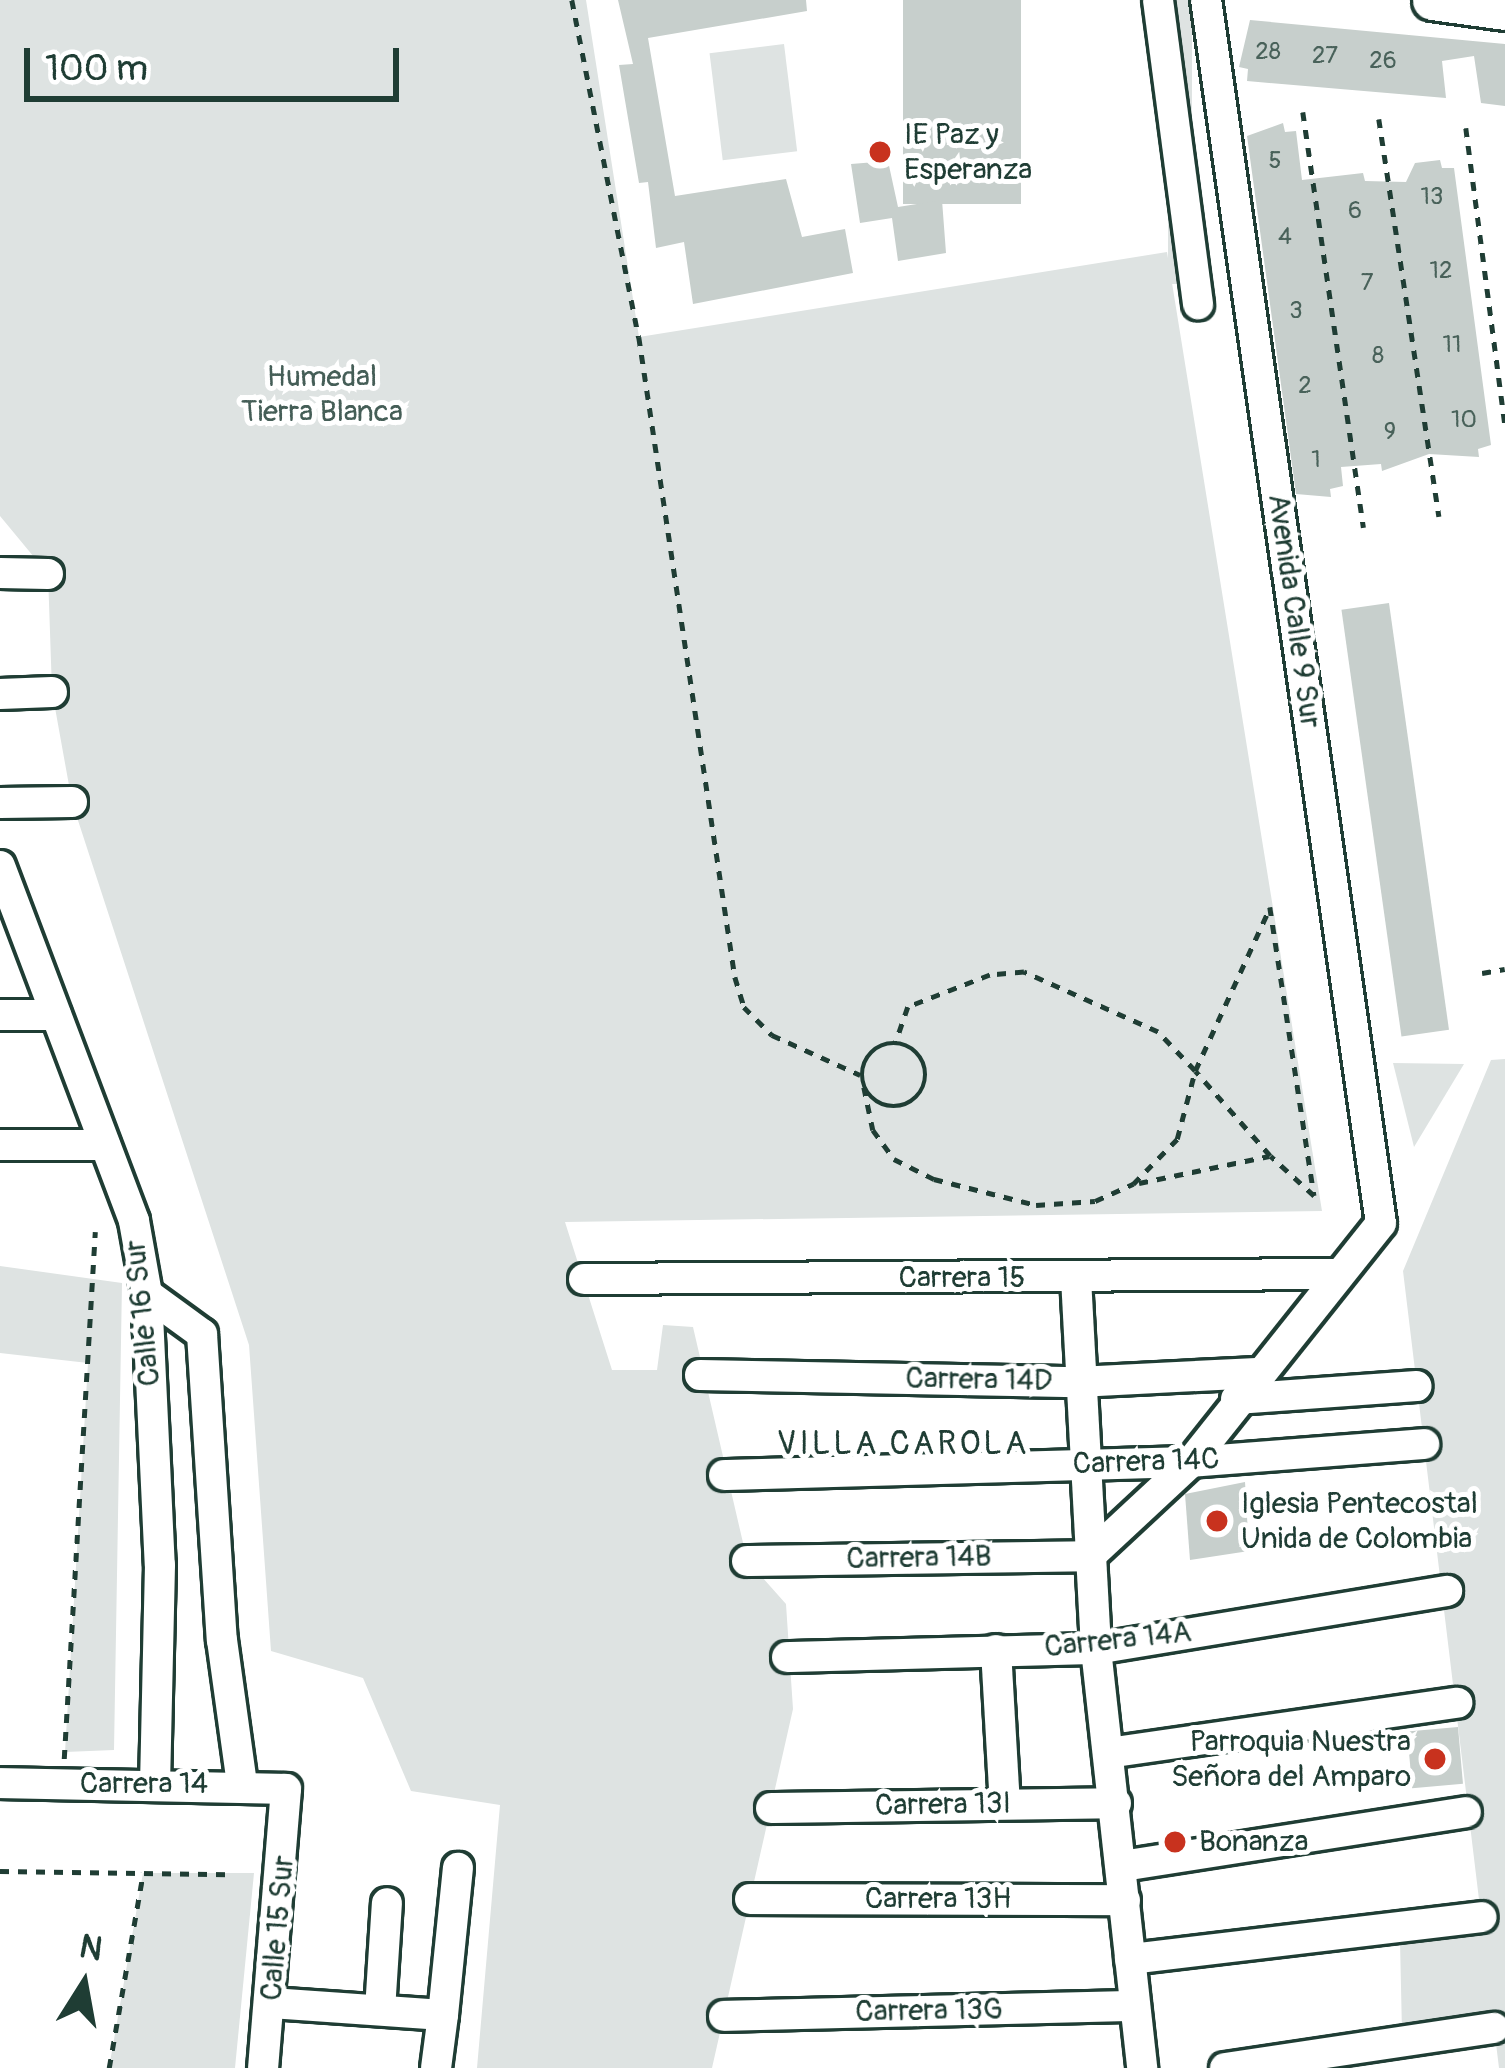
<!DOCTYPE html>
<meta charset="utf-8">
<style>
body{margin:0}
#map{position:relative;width:1505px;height:2068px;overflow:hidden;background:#fff;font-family:Pangolin,sans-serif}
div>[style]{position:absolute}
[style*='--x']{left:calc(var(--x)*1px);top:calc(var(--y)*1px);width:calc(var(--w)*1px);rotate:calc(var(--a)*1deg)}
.green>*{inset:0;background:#dee3e2;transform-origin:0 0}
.building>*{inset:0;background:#c7cfcc;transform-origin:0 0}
.path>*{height:4.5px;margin-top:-2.25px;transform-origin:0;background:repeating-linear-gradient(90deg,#1f3d34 0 9px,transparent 0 18px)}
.path>.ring{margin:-2.25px;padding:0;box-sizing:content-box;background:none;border:4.5px solid #1f3d34;border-radius:50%}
.roads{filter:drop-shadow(3px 0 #1f3d34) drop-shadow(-3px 0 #1f3d34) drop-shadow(0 3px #1f3d34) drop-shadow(0 -3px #1f3d34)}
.minor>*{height:30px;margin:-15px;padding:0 15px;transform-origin:15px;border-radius:15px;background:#fff}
.major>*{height:39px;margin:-19.5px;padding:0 19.5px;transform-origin:19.5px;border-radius:19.5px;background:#fff}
.dots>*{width:33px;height:33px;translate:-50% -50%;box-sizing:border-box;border:6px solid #fff;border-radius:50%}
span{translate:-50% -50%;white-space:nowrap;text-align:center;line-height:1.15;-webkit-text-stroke:10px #fff;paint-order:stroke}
.number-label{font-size:24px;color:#49625a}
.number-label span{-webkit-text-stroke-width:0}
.poi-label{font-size:30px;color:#1f3d34}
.left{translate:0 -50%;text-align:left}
.right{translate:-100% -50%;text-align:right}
.park-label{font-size:30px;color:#455e57}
.street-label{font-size:30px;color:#1f3d34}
.neighbourhood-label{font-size:33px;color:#1f3d34;letter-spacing:3px}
.north{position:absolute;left:24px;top:1924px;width:120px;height:120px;-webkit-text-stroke:9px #fff;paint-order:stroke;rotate:11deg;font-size:33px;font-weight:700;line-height:48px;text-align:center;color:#1f3d34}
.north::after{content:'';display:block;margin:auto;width:42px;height:54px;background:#1f3d34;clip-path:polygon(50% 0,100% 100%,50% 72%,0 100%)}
.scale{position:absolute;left:24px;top:48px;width:375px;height:54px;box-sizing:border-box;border:6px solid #1f3d34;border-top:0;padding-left:15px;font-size:36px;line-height:42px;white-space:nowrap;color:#1f3d34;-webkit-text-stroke:9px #fff;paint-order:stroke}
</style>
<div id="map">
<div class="green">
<i style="clip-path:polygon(0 0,586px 0,639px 337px,1167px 252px,1322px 1211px,565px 1222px,612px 1370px,657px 1370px,663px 1325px,693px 1327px,747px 1560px,786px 1604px,793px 1709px,712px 2068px,477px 2068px,500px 1805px,411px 1791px,363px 1678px,271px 1651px,249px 1345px,72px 802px,52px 691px,48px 574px,0 516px)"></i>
<i style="left:1168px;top:0;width:24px;height:284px"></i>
<i style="left:784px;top:44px;width:108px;height:75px;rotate:83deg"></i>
<i style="clip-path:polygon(1505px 1059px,1505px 2068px,1499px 2068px,1493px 2019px,1402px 2033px,1400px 1941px,1481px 1916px,1403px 1271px,1491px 1060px)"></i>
<i style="clip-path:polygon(1393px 1063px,1464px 1064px,1414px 1147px)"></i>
<i style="clip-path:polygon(0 1266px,122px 1283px,114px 1750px,65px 1752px,88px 1363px,0 1353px)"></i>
<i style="clip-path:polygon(143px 1873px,254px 1873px,235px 2068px,109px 2068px)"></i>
</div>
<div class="building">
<i style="clip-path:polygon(618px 0,806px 0,807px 11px,648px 38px,675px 196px,786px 179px,802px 237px,845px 229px,853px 273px,693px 304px,684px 242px,656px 248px,648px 182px,639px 183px,619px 65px,633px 64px)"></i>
<i style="left:903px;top:0;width:118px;height:204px"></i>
<i style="clip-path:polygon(1250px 20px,1505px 44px,1505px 106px,1481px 103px,1474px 56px,1442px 61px,1446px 98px,1247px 81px,1248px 69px,1239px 67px)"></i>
<i style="clip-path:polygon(1283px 123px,1285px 132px,1296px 131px,1302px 180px,1363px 173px,1365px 181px,1406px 182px,1415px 163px,1440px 160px,1442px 168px,1454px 168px,1491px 445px,1478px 449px,1479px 457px,1429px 454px,1382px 471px,1381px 464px,1341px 467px,1343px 486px,1330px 489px,1331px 497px,1296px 494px,1247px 136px)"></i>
<i style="clip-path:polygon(888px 161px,898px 207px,942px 200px,946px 253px,898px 261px,892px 218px,860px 223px,851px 164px)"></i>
<i style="left:1389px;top:603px;width:431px;height:48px;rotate:82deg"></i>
<i style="clip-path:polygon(1245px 1482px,1249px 1551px,1190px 1560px,1185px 1494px)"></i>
<i style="left:1458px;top:1727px;width:57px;height:51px;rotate:85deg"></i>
</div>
<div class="path">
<i style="--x:572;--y:0;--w:344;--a:78.8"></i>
<i style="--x:639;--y:337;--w:647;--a:81.47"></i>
<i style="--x:735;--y:977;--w:31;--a:73"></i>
<i style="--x:744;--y:1007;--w:40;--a:45"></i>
<i style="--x:772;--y:1035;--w:97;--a:24.4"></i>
<i style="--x:1303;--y:112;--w:420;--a:81.7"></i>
<i style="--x:1379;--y:119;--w:402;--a:81.4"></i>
<i style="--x:1466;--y:128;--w:300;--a:82.5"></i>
<i style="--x:1482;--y:973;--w:23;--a:-10"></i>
<i class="ring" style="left:862px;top:1043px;width:59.5px;height:59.5px"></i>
<i style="--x:864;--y:1087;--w:44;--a:78.2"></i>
<i style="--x:873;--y:1130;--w:36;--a:54"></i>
<i style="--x:894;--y:1159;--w:45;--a:26.6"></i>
<i style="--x:934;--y:1179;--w:105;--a:14.3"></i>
<i style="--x:1036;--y:1205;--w:59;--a:-3.9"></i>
<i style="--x:1095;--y:1201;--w:42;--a:-24.1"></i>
<i style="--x:1133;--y:1184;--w:63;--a:-45.6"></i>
<i style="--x:1177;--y:1139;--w:70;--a:-75.2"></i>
<i style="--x:1195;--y:1071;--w:180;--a:-65.4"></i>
<i style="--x:1270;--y:907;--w:292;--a:81.3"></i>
<i style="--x:1314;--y:1196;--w:59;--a:-137.7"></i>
<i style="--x:1270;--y:1156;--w:113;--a:-131.4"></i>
<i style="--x:1195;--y:1071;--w:54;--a:-133.5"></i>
<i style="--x:1158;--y:1032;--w:147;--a:-155.9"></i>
<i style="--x:1024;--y:972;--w:34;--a:175"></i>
<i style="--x:990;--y:975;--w:88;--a:158.7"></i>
<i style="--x:908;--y:1007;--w:37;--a:109"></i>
<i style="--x:1139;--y:1183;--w:133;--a:-11.7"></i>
<i style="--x:64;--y:1759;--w:528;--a:-86.63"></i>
<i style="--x:0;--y:1871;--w:228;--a:0.8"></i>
<i style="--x:109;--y:2068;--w:198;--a:-80.1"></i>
</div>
<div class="roads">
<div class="minor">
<i style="--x:1158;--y:0;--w:307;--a:82.5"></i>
<i style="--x:0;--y:573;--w:48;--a:1.2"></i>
<i style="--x:0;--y:694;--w:52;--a:-2.2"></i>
<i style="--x:0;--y:803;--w:72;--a:-0.8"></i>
<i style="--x:0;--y:866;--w:379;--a:69.3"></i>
<i style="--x:134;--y:1221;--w:74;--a:79.9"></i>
<i style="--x:147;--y:1294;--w:271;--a:87.3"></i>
<i style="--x:160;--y:1565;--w:219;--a:91.3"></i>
<i style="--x:0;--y:1015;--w:56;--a:0"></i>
<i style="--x:0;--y:1145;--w:105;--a:0"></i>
<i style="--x:1076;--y:1278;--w:372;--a:86.9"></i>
<i style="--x:1096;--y:1649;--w:422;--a:83.7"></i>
<i style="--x:584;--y:1279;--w:755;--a:-0.38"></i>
<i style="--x:147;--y:1294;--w:68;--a:36"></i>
<i style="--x:202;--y:1334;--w:307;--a:86.3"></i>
<i style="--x:222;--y:1640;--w:145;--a:82.1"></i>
<i style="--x:700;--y:1375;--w:378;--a:1.1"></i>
<i style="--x:1078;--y:1382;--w:179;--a:-2.9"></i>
<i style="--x:1236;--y:1399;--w:181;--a:-4.1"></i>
<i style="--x:724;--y:1475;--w:467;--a:-1.6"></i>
<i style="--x:1191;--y:1462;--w:234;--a:-4.4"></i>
<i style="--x:1090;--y:1556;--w:138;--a:-42.9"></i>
<i style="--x:1191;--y:1462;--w:305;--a:-51.5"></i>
<i style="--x:1381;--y:1223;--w:1235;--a:-98.14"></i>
<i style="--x:747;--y:1561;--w:343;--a:-0.8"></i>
<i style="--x:996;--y:1650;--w:154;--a:86.7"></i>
<i style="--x:787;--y:1657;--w:309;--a:-1.5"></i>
<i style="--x:1096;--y:1649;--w:356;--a:-9.4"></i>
<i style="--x:1108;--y:1753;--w:353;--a:-8.2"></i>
<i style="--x:0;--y:1783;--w:286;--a:1.2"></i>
<i style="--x:286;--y:1789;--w:280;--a:94.7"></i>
<i style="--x:771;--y:1808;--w:345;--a:-0.8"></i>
<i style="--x:1122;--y:1866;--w:348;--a:-8.9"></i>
<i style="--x:750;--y:1899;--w:375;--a:0.2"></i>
<i style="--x:1130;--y:1959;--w:354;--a:-6.8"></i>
<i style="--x:271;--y:2003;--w:172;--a:4"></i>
<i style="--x:443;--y:2015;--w:53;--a:97.5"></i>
<i style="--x:380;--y:2010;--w:107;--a:-86.3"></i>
<i style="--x:443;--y:2015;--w:148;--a:-84.2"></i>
<i style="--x:724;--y:2016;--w:410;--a:-1.4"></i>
<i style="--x:1225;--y:2068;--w:272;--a:-8.5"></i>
</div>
<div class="major">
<i style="--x:1432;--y:0;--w:74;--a:7.8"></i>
</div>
</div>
<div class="dots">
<i style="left:880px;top:152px;background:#c8321e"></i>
<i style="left:1217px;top:1521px;background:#c8321e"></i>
<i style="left:1435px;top:1759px;background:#c8321e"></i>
<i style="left:1175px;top:1842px;background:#c8321e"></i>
</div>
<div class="number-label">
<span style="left:1268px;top:52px">28</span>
<span style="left:1325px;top:56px">27</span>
<span style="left:1383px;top:61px">26</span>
<span style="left:1275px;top:161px">5</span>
<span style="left:1432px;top:197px">13</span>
<span style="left:1355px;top:211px">6</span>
<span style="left:1285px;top:237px">4</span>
<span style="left:1441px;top:271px">12</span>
<span style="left:1367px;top:283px">7</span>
<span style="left:1296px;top:311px">3</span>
<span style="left:1452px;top:345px">11</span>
<span style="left:1378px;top:356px">8</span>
<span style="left:1305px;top:386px">2</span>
<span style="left:1464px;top:420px">10</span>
<span style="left:1390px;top:432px">9</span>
<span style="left:1316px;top:460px">1</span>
</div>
<div class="poi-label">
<span class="left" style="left:904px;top:152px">IE Paz y<br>Esperanza</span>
<span class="left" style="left:1241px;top:1521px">Iglesia Pentecostal<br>Unida de Colombia</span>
<span class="right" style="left:1411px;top:1759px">Parroquia Nuestra<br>Señora del Amparo</span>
<span class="left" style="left:1199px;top:1842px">Bonanza</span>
</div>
<div class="park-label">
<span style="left:322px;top:394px">Humedal<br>Tierra Blanca</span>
</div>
<div class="street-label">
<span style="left:1294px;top:611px;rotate:82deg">Avenida Calle 9 Sur</span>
<span style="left:962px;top:1278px">Carrera 15</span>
<span style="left:143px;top:1313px;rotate:-96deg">Calle 16 Sur</span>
<span style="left:979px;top:1380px;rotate:1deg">Carrera 14D</span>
<span style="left:1146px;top:1462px;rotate:-2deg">Carrera 14C</span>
<span style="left:919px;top:1558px;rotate:-1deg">Carrera 14B</span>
<span style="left:1118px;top:1640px;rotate:-6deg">Carrera 14A</span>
<span style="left:144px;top:1784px">Carrera 14</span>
<span style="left:943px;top:1805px;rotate:-1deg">Carrera 13I</span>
<span style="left:938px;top:1899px">Carrera 13H</span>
<span style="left:278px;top:1928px;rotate:-85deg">Calle 15 Sur</span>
<span style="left:929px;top:2011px;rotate:-1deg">Carrera 13G</span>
</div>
<div class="neighbourhood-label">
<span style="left:903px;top:1444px">VILLA CAROLA</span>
</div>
<div class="north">N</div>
<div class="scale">100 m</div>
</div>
